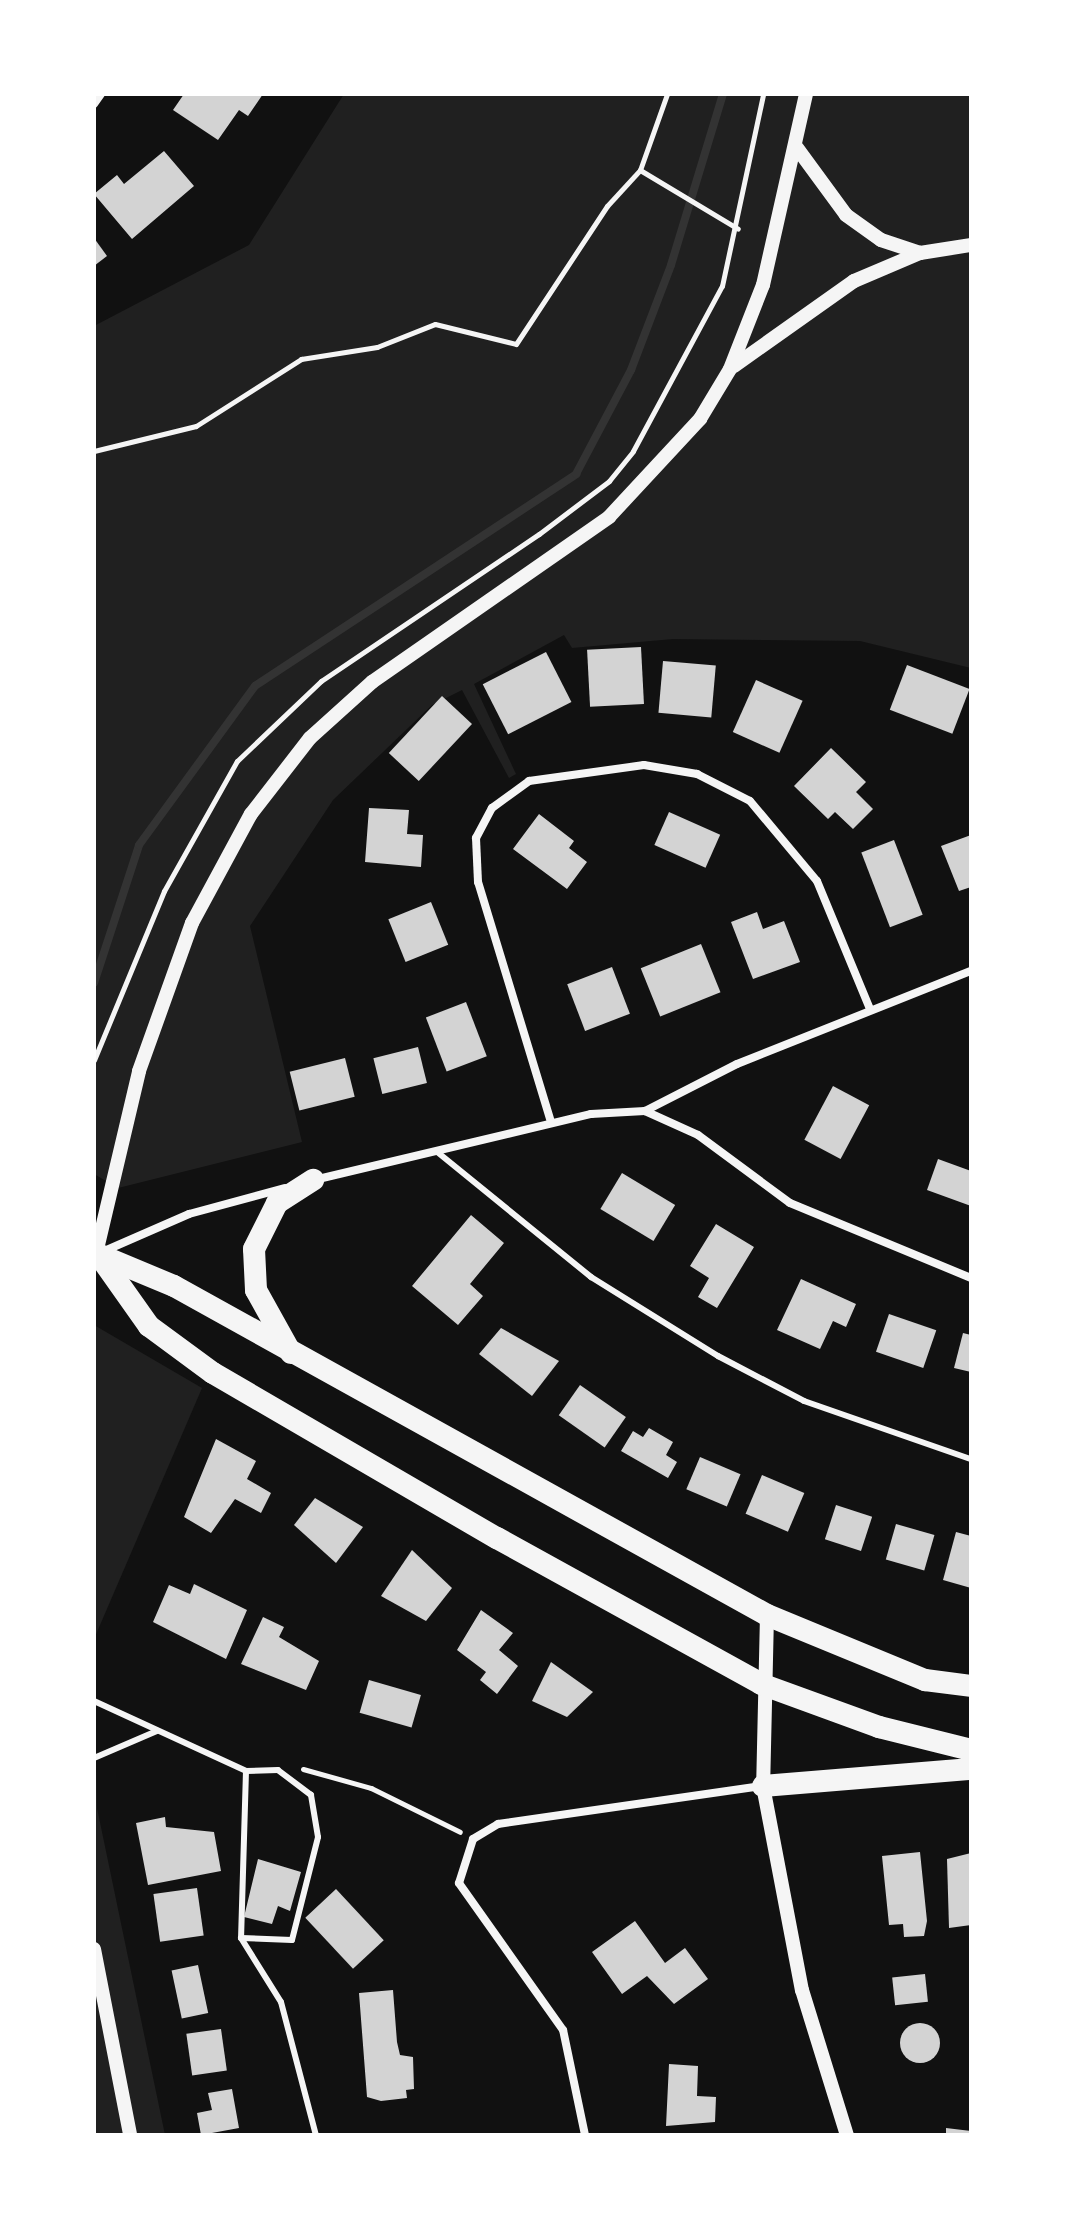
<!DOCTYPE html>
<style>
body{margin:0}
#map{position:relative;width:1065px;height:2229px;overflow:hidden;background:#111;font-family:Lato,sans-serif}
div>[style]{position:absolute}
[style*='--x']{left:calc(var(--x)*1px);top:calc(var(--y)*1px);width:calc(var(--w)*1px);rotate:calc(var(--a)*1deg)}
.green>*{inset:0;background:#202020}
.stream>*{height:8px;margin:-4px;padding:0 4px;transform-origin:4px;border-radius:4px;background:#333}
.building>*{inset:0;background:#d3d3d3;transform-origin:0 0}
.round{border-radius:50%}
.path>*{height:5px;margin:-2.5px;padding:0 2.5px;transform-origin:2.5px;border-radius:2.5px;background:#f5f5f5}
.service>*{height:6px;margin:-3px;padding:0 3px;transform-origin:3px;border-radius:3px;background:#f5f5f5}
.minor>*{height:8px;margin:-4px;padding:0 4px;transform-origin:4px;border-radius:4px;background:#f5f5f5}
.tertiary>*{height:14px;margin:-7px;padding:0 7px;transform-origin:7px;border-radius:7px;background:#f5f5f5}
.trunk>*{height:22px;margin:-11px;padding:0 11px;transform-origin:11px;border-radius:11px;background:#f5f5f5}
span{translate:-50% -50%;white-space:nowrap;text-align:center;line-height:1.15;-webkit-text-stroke:8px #fff;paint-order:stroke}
.frame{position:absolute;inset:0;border:96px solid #fff;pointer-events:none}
</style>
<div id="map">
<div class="green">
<i style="clip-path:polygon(344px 94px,971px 94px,971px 668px,860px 641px,673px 639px,572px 648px,564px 635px,474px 684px,516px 774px,509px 778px,462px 690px,432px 705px,333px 800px,250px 926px,302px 1142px,118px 1188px,94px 1174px,94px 326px,249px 245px)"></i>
<i style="clip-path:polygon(94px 1325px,202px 1388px,94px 1639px)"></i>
<i style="clip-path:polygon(94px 1660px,97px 1808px,165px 2135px,94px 2135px)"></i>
</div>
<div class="stream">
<i style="--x:94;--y:983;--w:145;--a:-71.9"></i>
<i style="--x:139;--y:845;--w:197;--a:-53.9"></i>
<i style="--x:255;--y:686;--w:385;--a:-33.4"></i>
<i style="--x:576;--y:474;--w:118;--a:-62.1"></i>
<i style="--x:631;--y:370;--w:112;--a:-69.1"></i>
<i style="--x:671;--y:265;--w:179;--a:-73.1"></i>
</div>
<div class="building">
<i style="clip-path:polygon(184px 94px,201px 96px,263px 94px,248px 116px,239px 110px,218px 140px,173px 110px)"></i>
<i style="clip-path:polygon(164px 151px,194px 186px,132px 239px,94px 194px,117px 175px,124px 184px)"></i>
<i style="clip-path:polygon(94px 238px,107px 256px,94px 266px)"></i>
<i style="left:641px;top:647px;width:57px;height:54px;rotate:87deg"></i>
<i style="left:546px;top:652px;width:56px;height:71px;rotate:63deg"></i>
<i style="left:663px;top:661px;width:53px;height:52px;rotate:5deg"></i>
<i style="left:907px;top:665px;width:67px;height:48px;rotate:21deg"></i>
<i style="left:756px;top:680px;width:51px;height:57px;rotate:24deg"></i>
<i style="left:442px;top:696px;width:41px;height:78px;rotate:43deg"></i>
<i style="clip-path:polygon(831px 748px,866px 782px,856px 792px,873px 809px,853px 829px,835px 812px,828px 819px,794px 786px)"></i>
<i style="clip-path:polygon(369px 808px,409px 810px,407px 834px,423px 835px,421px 867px,365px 862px)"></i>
<i style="left:669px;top:812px;width:56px;height:36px;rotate:24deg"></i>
<i style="clip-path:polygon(539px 814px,574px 841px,569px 848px,587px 862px,567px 889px,513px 849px)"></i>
<i style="clip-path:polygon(971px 835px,971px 887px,959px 891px,941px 846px)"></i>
<i style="left:894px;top:840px;width:80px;height:35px;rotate:69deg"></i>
<i style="left:431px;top:902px;width:46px;height:46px;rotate:68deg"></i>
<i style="clip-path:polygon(757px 912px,763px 929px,784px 921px,800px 962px,753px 979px,731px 922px)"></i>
<i style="left:701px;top:944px;width:52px;height:65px;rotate:68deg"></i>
<i style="left:612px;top:967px;width:50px;height:48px;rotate:69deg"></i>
<i style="left:466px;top:1002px;width:58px;height:43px;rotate:69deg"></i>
<i style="left:418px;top:1047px;width:37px;height:46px;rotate:76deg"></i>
<i style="left:345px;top:1058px;width:40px;height:57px;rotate:76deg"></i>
<i style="left:833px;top:1086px;width:41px;height:61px;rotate:28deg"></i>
<i style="clip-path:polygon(938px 1159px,971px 1171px,971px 1206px,927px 1190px)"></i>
<i style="left:622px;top:1173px;width:62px;height:42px;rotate:31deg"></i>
<i style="clip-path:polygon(471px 1215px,504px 1243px,470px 1284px,483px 1296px,458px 1325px,412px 1286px)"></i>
<i style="clip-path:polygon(716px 1224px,754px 1247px,717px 1308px,698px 1297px,709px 1278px,690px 1266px)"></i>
<i style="clip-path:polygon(801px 1279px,856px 1304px,846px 1327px,833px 1321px,820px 1349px,777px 1330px)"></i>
<i style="left:889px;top:1314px;width:50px;height:40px;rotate:19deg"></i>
<i style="clip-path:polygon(501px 1328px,559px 1361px,532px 1396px,479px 1354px)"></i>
<i style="clip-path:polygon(963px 1333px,971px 1335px,971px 1372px,954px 1368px)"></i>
<i style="left:580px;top:1385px;width:56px;height:37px;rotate:35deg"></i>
<i style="clip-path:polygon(649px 1428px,673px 1442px,666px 1455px,677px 1462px,668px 1478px,621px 1451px,633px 1431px,643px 1437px)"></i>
<i style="clip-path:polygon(216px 1439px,256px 1461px,247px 1479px,271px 1493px,261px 1513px,235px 1499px,211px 1533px,184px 1517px)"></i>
<i style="left:700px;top:1457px;width:44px;height:35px;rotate:23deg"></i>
<i style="left:762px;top:1475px;width:46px;height:42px;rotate:23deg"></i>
<i style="clip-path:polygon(315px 1498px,363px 1527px,336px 1563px,294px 1525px)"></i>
<i style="left:836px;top:1505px;width:38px;height:36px;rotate:18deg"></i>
<i style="left:896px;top:1524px;width:40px;height:37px;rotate:16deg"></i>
<i style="clip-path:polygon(956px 1532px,971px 1536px,971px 1588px,943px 1580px)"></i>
<i style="clip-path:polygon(412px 1550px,452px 1588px,426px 1621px,381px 1596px)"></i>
<i style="clip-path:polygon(194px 1584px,247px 1610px,226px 1659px,153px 1622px,169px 1585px,190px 1594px)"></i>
<i style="clip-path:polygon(481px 1610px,513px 1633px,499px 1650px,518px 1666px,497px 1694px,480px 1680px,486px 1672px,457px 1650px)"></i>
<i style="clip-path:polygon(263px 1617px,284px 1627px,279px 1637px,319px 1661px,306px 1690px,241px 1664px)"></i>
<i style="clip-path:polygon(551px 1662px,593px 1692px,567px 1717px,532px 1701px)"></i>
<i style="left:369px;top:1680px;width:54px;height:34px;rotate:16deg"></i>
<i style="clip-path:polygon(165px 1817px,166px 1827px,214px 1832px,221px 1871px,148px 1885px,136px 1823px)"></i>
<i style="clip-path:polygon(920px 1852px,927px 1921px,924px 1936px,904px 1937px,903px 1924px,889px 1925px,882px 1856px)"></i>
<i style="clip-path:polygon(971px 1853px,971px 1925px,949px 1928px,947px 1859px)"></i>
<i style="clip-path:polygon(258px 1859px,301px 1872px,290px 1911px,278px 1906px,272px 1924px,244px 1917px)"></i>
<i style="left:197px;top:1888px;width:48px;height:44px;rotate:82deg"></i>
<i style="left:336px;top:1889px;width:70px;height:42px;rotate:47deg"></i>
<i style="clip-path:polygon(635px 1921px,665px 1963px,685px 1948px,708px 1979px,674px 2004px,647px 1976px,622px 1994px,592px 1952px)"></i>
<i style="left:198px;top:1965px;width:49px;height:27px;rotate:78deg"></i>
<i style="left:925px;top:1974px;width:28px;height:33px;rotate:84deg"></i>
<i style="clip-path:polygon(393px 1990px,397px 2042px,400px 2055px,413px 2057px,414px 2089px,406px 2090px,407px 2098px,381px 2101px,367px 2097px,359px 1993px)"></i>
<i class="round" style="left:900px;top:2023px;width:40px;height:40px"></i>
<i style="left:221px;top:2029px;width:42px;height:35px;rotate:82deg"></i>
<i style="clip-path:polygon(669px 2064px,698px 2066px,697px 2096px,716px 2097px,715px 2122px,666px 2126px)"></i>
<i style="clip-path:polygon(232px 2089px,239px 2128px,201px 2135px,197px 2113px,212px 2110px,208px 2093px)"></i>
<i style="clip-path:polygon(946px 2128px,971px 2131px,971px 2135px,946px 2135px)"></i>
</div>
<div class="path">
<i style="--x:640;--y:170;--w:114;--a:31"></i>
<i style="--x:94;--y:451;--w:105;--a:-13.8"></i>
<i style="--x:196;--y:426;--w:125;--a:-32.5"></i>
<i style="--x:301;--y:359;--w:77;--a:-9"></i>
<i style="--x:377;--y:347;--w:62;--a:-21.6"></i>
<i style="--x:435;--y:324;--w:83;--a:13.9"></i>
<i style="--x:516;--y:344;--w:165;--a:-56.6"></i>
<i style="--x:607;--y:206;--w:49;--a:-47.5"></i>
<i style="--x:640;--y:170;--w:81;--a:-70.4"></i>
<i style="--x:94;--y:1060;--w:183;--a:-67.5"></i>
<i style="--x:164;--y:891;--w:149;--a:-60.7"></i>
<i style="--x:237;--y:761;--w:116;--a:-43.6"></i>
<i style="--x:321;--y:681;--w:263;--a:-34"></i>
<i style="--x:539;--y:534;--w:88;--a:-37.1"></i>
<i style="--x:609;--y:481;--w:38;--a:-51"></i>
<i style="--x:633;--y:451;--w:187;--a:-61.7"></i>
<i style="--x:722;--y:286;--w:196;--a:-77.9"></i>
<i style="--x:303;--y:1769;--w:71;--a:15.6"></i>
<i style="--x:371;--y:1788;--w:99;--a:26.3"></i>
</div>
<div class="service">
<i style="--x:436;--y:1151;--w:200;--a:39.1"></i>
<i style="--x:591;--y:1277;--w:150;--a:31.9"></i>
<i style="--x:718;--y:1356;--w:97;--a:27.6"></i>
<i style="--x:804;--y:1401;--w:177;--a:19.2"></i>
<i style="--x:94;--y:1701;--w:167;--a:24.7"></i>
<i style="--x:246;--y:1771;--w:167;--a:91.7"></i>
<i style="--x:241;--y:1938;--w:75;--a:58"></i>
<i style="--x:281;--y:2002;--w:138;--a:75.3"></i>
<i style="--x:94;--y:1758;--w:69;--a:-23.2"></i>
<i style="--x:241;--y:1938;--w:51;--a:2.2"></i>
<i style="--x:292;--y:1940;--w:106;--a:-75.8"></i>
<i style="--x:318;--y:1837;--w:43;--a:-99.5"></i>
<i style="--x:311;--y:1795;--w:41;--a:-142.9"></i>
<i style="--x:278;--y:1770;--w:32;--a:178"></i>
</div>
<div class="minor">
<i style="--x:94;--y:104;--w:12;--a:-55"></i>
<i style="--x:645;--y:1111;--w:58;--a:24.4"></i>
<i style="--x:698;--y:1135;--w:114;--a:36.5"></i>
<i style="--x:790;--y:1203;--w:196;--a:22.5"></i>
<i style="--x:551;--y:1122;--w:251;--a:-106.9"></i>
<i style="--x:478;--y:882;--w:44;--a:-92.6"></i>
<i style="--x:476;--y:838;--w:34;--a:-62"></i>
<i style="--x:492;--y:808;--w:46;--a:-36.1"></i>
<i style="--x:529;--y:781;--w:116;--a:-7.9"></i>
<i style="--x:644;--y:765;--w:54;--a:9.6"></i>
<i style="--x:697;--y:774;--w:59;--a:27"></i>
<i style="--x:750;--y:801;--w:104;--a:50.1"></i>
<i style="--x:817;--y:881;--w:139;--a:67.5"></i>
<i style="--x:314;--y:1180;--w:285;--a:-13.4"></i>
<i style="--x:591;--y:1114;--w:54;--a:-3.2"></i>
<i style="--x:645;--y:1111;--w:103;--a:-27.1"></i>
<i style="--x:737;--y:1064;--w:252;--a:-21.7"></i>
<i style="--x:102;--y:1252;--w:95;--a:-23.6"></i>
<i style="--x:189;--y:1214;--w:99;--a:-15.2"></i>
<i style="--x:585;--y:2135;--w:107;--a:-101.8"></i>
<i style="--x:563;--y:2030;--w:180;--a:-125.3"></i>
<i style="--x:459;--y:1883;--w:46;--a:-72.3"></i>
<i style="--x:473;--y:1839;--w:29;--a:-31"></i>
<i style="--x:498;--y:1824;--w:268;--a:-8.2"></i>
</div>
<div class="tertiary">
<i style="--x:797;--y:148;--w:83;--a:53.8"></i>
<i style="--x:846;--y:215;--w:43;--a:35.5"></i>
<i style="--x:881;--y:240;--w:41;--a:18.4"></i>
<i style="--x:734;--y:366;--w:147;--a:-35.3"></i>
<i style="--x:854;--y:281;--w:72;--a:-23"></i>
<i style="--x:920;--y:253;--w:52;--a:-8.9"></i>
<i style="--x:94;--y:1262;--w:196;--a:-76.7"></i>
<i style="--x:139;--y:1071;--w:157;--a:-70.3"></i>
<i style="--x:192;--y:923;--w:124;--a:-61.6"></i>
<i style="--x:251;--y:814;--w:96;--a:-52.2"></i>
<i style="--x:310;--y:738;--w:84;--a:-42.1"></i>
<i style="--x:372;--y:682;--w:289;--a:-34.8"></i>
<i style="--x:609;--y:517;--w:134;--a:-47.1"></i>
<i style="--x:700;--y:419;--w:58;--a:-59"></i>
<i style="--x:730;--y:369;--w:90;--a:-68.6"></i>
<i style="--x:763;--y:285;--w:196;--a:-77.3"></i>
<i style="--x:767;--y:1615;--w:171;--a:91.3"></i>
<i style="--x:763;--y:1786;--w:208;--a:79.2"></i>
<i style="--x:802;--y:1990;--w:152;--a:72.8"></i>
<i style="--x:94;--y:1949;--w:189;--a:79"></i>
</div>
<div class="trunk">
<i style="--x:97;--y:1254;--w:83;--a:22.6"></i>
<i style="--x:174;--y:1286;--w:678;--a:29.02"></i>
<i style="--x:767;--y:1615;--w:171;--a:22.4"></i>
<i style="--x:925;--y:1680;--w:46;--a:7.4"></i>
<i style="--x:98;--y:1254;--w:88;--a:54.7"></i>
<i style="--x:149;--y:1326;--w:79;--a:36.3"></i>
<i style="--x:213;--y:1373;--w:328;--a:30.2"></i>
<i style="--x:497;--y:1538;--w:302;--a:28.9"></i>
<i style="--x:761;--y:1684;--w:126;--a:20"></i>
<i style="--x:879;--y:1727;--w:95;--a:14"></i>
<i style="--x:291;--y:1353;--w:72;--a:-119.1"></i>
<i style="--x:256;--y:1290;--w:41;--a:-92.8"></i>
<i style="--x:254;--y:1249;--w:51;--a:-63.4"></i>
<i style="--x:277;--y:1203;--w:43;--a:-32.6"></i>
<i style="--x:763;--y:1786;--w:209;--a:-4.7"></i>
</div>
<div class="frame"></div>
</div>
